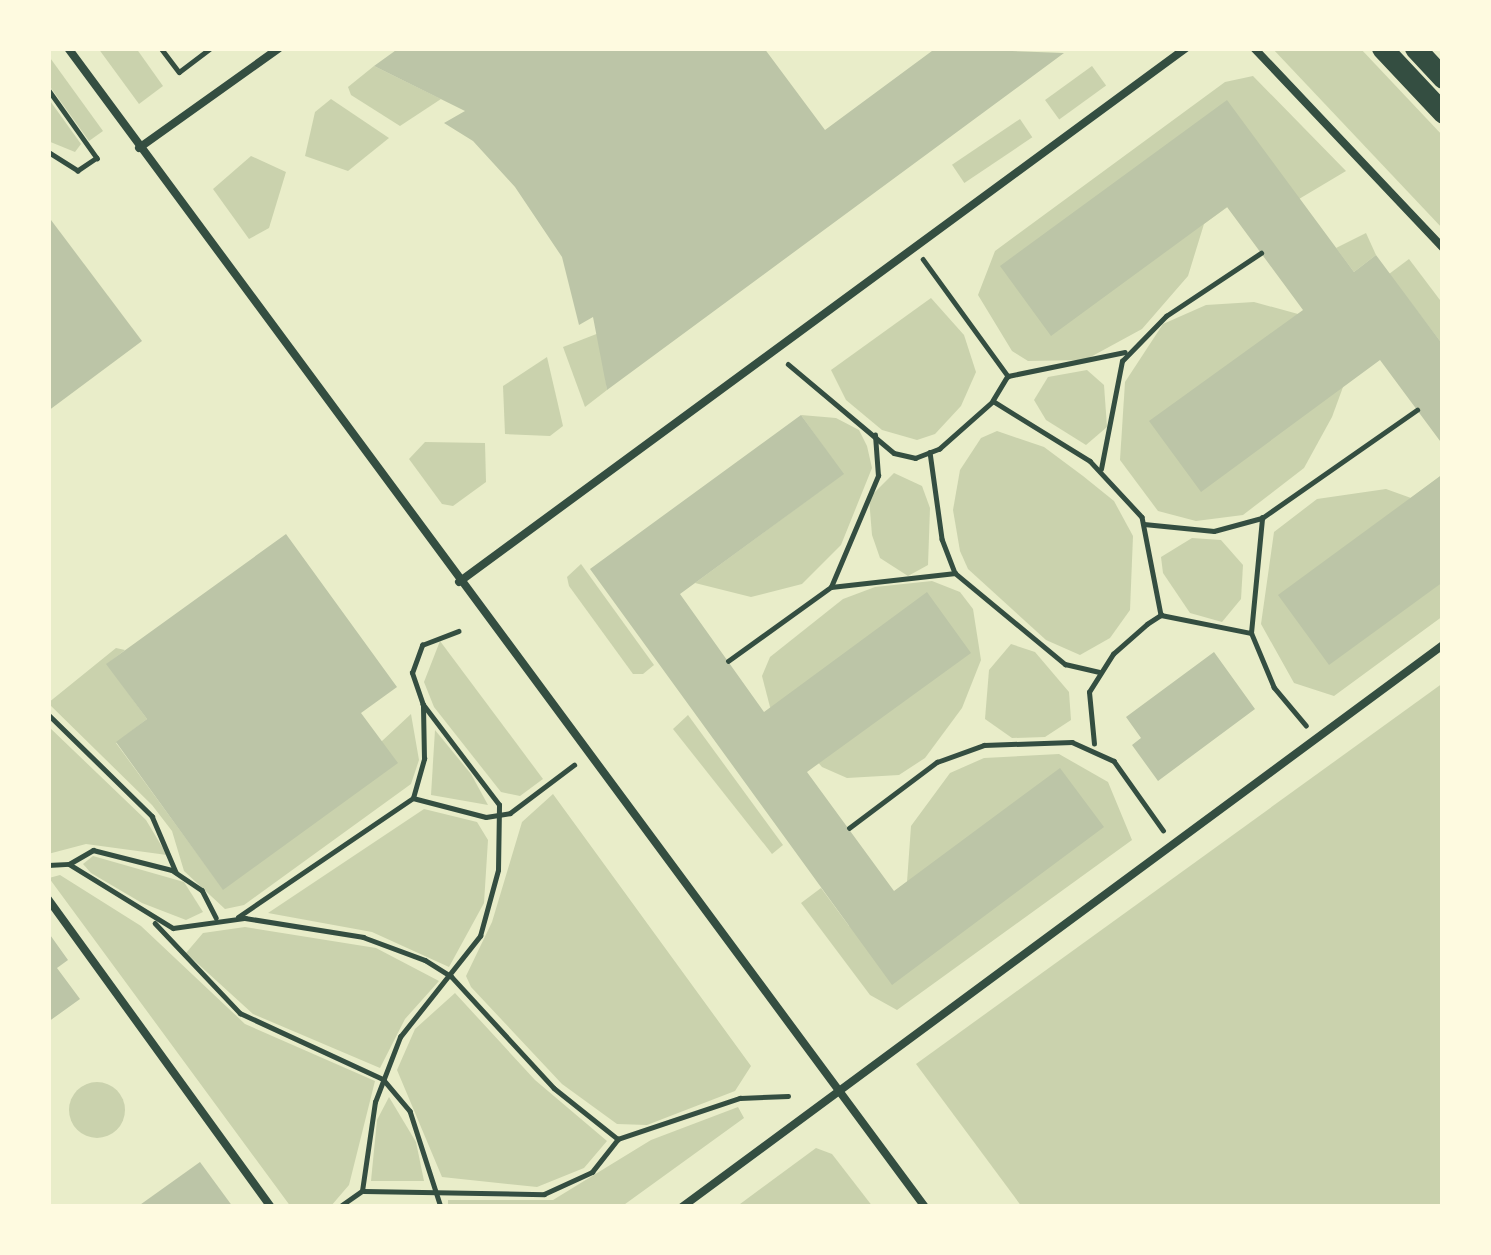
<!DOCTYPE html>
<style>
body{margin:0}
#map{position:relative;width:1491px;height:1255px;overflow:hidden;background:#e9edc9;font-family:Signika,sans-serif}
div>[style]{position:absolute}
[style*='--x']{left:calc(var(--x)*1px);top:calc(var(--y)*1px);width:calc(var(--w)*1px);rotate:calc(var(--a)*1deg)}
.green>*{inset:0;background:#cad2ad;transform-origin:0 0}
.round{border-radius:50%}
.building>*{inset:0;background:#bcc5a7}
.path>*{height:4.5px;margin:-2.25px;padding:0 2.25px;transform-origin:2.25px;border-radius:2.25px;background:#344e41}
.service>*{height:8px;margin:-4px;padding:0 4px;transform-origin:4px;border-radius:4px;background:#344e41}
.secondary>*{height:21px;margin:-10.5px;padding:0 10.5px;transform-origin:10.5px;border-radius:10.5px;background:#344e41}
span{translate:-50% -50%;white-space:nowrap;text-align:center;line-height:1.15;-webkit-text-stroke:9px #fefae0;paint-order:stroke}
.frame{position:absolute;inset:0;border:51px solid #fefae0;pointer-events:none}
</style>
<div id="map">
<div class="green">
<i style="clip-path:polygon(98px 48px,136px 48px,163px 86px,139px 104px)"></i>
<i style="clip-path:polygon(1272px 48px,1360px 48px,1443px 136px,1443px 229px)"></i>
<i style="clip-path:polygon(48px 55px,103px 131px,89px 141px,48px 84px)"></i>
<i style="clip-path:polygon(374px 66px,441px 99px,400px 126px,351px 95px,348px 87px)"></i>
<i style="left:1092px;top:66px;width:24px;height:58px;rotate:54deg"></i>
<i style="clip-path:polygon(1253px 76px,1346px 171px,1299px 199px,1277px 171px,1204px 224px,1188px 276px,1142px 329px,1085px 360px,1028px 361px,1012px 351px,978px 295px,995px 251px,1225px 82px)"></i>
<i style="clip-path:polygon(48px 98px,81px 144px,75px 152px,48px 141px)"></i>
<i style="clip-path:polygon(331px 99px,389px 138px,348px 171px,305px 156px,315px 112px)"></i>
<i style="left:1020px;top:119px;width:22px;height:82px;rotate:56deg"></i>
<i style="clip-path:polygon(251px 156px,286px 172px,269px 228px,249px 239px,213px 189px)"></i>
<i style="clip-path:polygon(1366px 233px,1376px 255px,1354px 272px,1336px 248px)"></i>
<i style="clip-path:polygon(1409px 259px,1443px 304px,1443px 345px,1389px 274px)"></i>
<i style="clip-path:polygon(931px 298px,964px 335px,976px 372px,961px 406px,935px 434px,917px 440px,882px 430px,846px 400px,831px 370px)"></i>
<i style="clip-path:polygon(1254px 302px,1298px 314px,1343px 387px,1332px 417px,1304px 468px,1243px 515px,1196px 521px,1158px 511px,1120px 460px,1125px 382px,1163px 324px,1206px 305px)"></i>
<i style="clip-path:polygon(599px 333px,607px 390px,585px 407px,563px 347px)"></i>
<i style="clip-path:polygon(547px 357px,563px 426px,550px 436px,505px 434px,503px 386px)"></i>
<i style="clip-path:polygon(1087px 370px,1104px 385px,1107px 427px,1086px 445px,1046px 420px,1034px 400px,1048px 377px)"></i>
<i style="clip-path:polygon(801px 415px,836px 418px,859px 430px,867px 446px,872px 468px,841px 545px,802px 584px,751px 597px,695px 583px,843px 474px)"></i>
<i style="clip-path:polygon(997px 431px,1044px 447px,1083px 476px,1114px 501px,1133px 536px,1130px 610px,1110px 638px,1080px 655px,1046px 640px,968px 569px,960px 551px,953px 510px,960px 470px,981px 438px)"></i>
<i style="clip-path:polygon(425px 442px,485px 443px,486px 482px,453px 506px,442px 504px,409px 459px)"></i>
<i style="clip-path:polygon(894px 473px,922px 486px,930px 508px,928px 565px,908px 576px,880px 558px,872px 535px,869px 498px)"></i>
<i style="clip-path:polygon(1443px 474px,1443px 616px,1334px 696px,1294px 683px,1261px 624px,1274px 532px,1317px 499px,1386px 489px,1411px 498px)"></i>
<i style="clip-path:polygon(1192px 538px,1221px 540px,1243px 565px,1241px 599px,1222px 622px,1190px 613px,1163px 573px,1161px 557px)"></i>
<i style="clip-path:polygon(581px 564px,654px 665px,643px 674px,633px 674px,569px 586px,567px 577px)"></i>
<i style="clip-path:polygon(932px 581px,960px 592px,973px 609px,981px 660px,962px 708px,925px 758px,899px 775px,847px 778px,822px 767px,770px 707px,762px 676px,770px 657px,843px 599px,875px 587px)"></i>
<i style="clip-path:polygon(440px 641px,543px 779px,520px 796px,501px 792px,434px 707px,424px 682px)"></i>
<i style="clip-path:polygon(1011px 644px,1035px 652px,1069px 692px,1071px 720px,1045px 737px,1012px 738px,985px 719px,989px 670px)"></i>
<i style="clip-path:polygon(116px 648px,125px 650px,107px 664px,147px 719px,116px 743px,223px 889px,411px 714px,419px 760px,411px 784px,244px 905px,225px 909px,184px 871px,172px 831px,152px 805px,48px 703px)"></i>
<i style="clip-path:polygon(1443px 683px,1443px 1207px,1022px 1207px,916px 1064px)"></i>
<i style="clip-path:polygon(688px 715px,783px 845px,772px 854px,673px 729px)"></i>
<i style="clip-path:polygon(48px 726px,146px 820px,167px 855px,86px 844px,48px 854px)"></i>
<i style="clip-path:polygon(435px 730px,471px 774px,488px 805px,431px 795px)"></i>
<i style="clip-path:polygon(1059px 754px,1108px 782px,1132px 840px,897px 1010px,870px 995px,801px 903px,821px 888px,849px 926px,907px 882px,911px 826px,950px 773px,984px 758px)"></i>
<i style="clip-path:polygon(553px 794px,751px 1066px,735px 1091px,647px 1125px,617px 1124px,562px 1084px,471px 987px,466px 976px,492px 922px,522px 822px)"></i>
<i style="clip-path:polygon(424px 809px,477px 822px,488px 840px,484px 903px,449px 967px,372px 932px,268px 913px)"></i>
<i style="clip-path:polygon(93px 856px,184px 882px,203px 912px,186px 920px,142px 903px,91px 873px,83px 864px)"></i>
<i style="clip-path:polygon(60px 875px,141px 926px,245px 1024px,375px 1081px,349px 1185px,331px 1206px,291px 1207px,49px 878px)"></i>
<i style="clip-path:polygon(245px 927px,376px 948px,439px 981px,405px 1019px,380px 1068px,253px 1014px,186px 953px,203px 933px)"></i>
<i style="clip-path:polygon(455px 993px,535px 1080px,607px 1141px,584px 1168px,537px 1187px,442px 1177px,397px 1070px,415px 1029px)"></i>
<i class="round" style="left:69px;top:1082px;width:56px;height:56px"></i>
<i style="clip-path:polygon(389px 1097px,416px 1142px,424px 1181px,371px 1181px,377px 1120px)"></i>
<i style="clip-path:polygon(738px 1107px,744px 1118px,621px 1207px,448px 1207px,448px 1200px,553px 1200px,651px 1140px)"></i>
<i style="clip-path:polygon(816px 1148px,832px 1154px,873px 1207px,736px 1207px)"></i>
</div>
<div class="building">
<i style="clip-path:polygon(399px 48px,764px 48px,825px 130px,936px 48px,1064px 53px,607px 390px,593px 317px,579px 325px,562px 257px,515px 187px,473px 141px,444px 123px,465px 111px,374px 66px)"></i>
<i style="clip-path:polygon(1227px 100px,1354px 272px,1376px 255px,1443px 345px,1443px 445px,1380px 360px,1201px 492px,1149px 421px,1303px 310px,1227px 207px,1051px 336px,1000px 266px)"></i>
<i style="clip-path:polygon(48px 216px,142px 341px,48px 411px)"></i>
<i style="clip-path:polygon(801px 415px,844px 474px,680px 594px,764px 712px,927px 592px,971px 653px,807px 772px,894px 891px,1060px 768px,1104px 827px,892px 985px,590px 569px)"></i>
<i style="clip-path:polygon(1443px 474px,1443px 582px,1329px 665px,1278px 595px)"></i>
<i style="clip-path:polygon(286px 534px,397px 687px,361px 713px,398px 763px,223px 890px,116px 742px,147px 719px,106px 664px)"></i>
<i style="clip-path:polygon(1214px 652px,1255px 709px,1158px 781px,1132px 745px,1141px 738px,1126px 717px)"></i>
<i style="clip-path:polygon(48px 932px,68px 960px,57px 968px,80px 999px,48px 1022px)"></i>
<i style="clip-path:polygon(200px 1162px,233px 1207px,137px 1207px)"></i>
</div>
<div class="path">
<i style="--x:161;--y:48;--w:30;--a:53"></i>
<i style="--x:179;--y:72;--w:40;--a:-37"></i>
<i style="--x:48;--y:89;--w:85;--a:54.6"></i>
<i style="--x:97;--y:158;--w:23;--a:146"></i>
<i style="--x:78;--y:171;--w:36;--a:-148"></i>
<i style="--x:923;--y:259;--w:145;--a:54"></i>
<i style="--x:1008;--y:376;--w:119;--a:-11.6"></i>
<i style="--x:788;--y:364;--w:138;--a:40"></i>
<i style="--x:894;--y:453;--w:22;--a:13"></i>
<i style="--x:915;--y:458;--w:26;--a:-21"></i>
<i style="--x:939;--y:449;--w:72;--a:-41.6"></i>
<i style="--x:1008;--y:376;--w:29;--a:121"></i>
<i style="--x:993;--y:401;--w:114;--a:31.7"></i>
<i style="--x:1090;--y:461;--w:76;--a:47.1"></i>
<i style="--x:1142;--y:517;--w:100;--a:79"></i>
<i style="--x:930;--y:452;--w:88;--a:82.1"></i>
<i style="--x:942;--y:539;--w:36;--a:69"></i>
<i style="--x:955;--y:573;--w:143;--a:39.6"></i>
<i style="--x:1065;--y:664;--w:35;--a:13"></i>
<i style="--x:1101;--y:469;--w:110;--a:-79"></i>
<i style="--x:1122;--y:361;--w:63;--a:-45.6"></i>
<i style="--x:1166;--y:316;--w:114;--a:-33.6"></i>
<i style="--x:1144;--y:524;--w:70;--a:5.7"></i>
<i style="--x:1214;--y:531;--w:50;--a:-15.2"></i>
<i style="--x:831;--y:587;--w:121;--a:-67.1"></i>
<i style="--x:878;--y:476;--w:41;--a:-94.2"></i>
<i style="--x:728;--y:661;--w:127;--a:-35.7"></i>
<i style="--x:831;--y:587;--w:125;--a:-6.4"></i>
<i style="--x:48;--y:714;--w:146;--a:44.4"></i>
<i style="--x:152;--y:816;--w:61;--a:66.8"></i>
<i style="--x:1306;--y:726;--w:50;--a:-130.1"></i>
<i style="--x:1274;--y:688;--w:60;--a:-112.7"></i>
<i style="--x:1251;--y:633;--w:116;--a:-84.5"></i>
<i style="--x:1262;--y:518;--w:189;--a:-34.9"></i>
<i style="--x:1094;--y:744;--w:52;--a:-95.5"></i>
<i style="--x:1089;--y:692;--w:45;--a:-57.7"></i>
<i style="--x:1113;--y:654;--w:45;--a:-41.4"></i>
<i style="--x:1147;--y:624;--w:17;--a:-33"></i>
<i style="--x:1161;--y:615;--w:92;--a:11.3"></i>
<i style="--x:413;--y:798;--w:75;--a:14.6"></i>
<i style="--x:486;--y:817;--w:24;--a:-9"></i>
<i style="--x:510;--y:813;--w:80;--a:-36.9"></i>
<i style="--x:849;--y:828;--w:110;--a:-36.9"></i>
<i style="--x:937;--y:762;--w:50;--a:-19.9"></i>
<i style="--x:984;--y:745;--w:88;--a:-2"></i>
<i style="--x:1072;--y:742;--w:46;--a:24.3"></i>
<i style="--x:1114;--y:761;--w:85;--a:54.6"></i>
<i style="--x:69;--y:864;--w:28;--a:-30"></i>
<i style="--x:93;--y:850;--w:81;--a:14.2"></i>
<i style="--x:172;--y:870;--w:36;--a:34"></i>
<i style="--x:202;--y:890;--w:31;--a:63"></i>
<i style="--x:48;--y:865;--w:21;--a:-3"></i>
<i style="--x:69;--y:864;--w:122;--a:31.6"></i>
<i style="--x:173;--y:928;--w:73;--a:-7.9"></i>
<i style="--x:245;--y:918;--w:120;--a:9.1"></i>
<i style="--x:363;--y:937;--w:66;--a:20.4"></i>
<i style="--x:425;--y:960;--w:31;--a:32"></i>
<i style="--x:451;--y:976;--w:152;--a:47.4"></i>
<i style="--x:554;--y:1088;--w:82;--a:38.6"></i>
<i style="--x:618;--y:1139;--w:129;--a:-18.6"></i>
<i style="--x:740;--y:1098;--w:48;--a:-2.4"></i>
<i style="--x:238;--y:917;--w:212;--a:-34.2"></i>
<i style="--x:413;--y:798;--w:41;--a:-74.2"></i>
<i style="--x:424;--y:759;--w:54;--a:-91.1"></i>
<i style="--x:155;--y:923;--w:124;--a:46.6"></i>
<i style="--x:240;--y:1013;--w:157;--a:24.8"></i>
<i style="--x:383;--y:1079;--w:42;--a:49.8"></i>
<i style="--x:410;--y:1111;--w:101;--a:72.1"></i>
<i style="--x:364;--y:1191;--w:180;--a:1"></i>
<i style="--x:544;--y:1194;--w:53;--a:-24.6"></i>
<i style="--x:592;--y:1172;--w:42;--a:-51.8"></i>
<i style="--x:339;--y:1207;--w:28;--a:-35"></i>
<i style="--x:362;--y:1191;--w:90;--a:-81.7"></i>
<i style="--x:375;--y:1102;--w:70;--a:-69"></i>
<i style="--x:400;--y:1037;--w:129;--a:-51.6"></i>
<i style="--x:480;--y:936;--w:68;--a:-74.7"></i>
<i style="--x:498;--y:870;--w:65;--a:-89.1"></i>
<i style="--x:499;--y:805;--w:126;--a:-127.2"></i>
<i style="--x:423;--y:705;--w:34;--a:-109"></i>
<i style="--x:412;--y:673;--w:30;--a:-70"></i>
<i style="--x:422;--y:645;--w:39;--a:-21"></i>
</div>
<div class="service">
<i style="--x:68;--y:48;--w:1441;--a:53.52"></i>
<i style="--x:1254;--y:48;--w:275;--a:46.6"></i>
<i style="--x:139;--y:148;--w:172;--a:-35.5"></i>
<i style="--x:459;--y:582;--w:902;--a:-36.3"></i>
<i style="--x:48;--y:899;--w:380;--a:54.1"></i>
<i style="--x:682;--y:1207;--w:946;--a:-36.45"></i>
</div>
<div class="secondary">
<i style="--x:1382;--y:48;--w:89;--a:46.8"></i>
<i style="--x:1415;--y:48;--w:41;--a:47"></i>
</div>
<div class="frame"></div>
</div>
